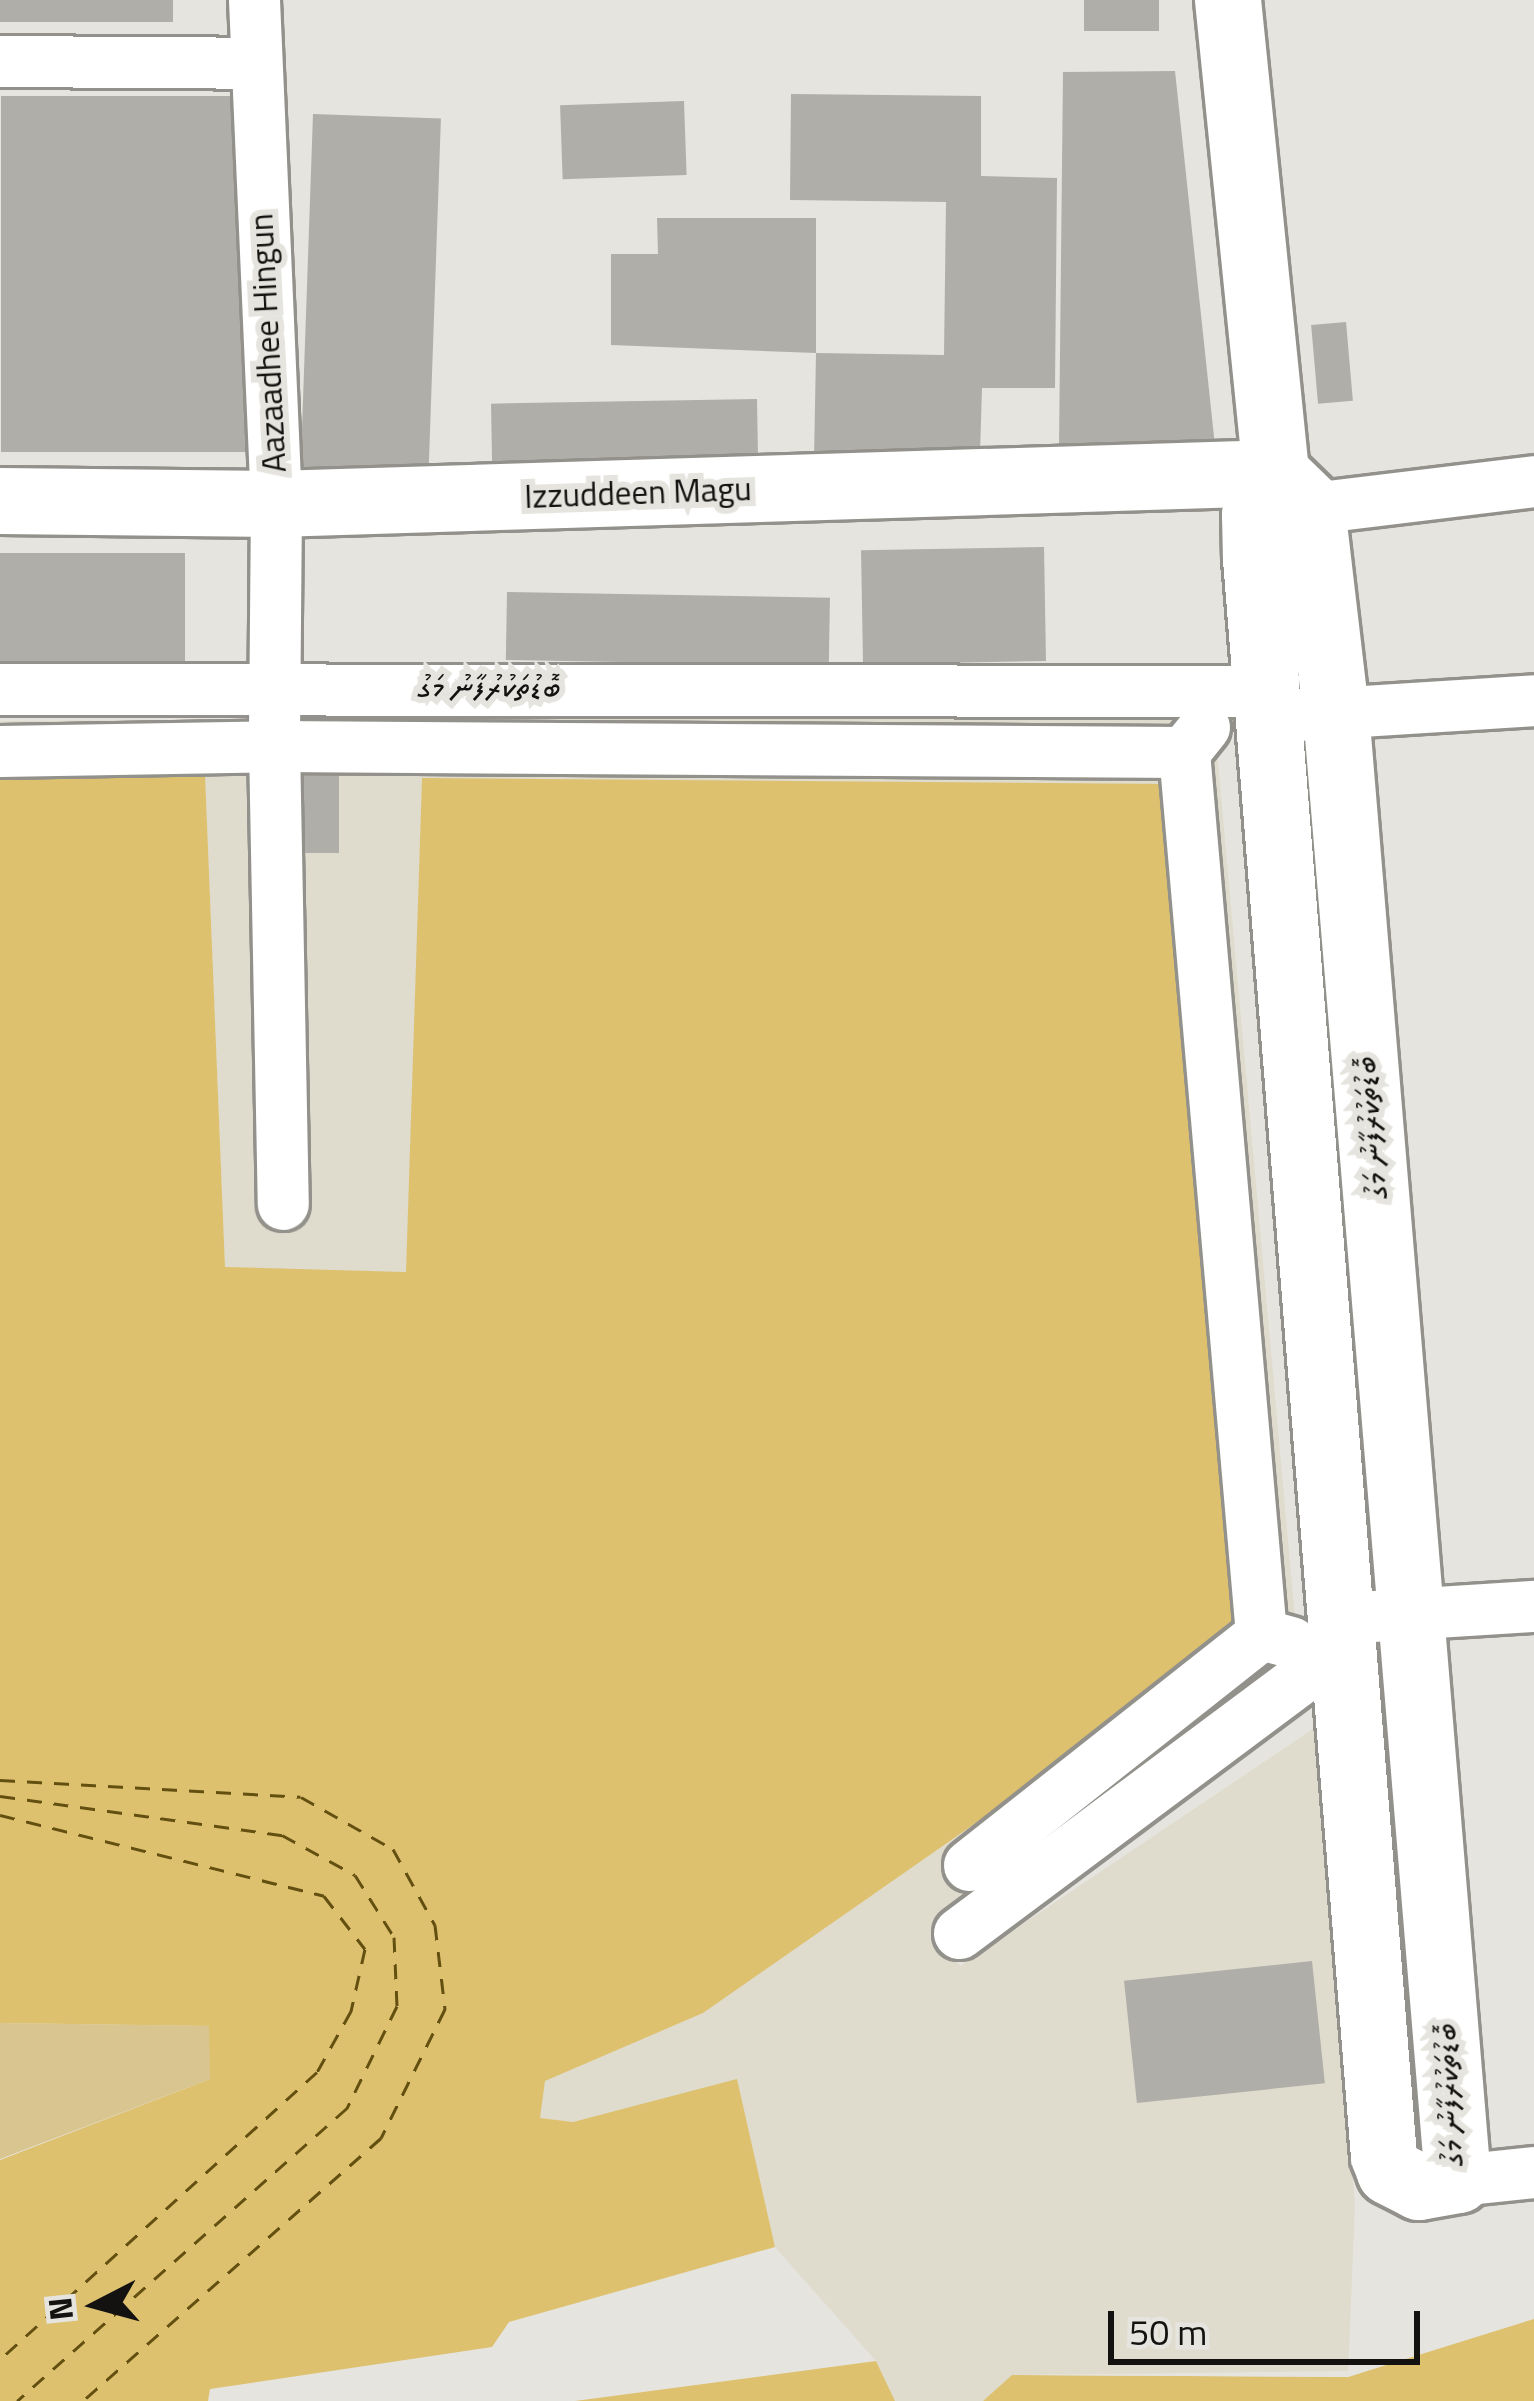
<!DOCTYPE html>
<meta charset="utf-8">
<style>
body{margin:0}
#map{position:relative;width:1534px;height:2401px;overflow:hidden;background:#e6e4de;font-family:"Titillium Web","Noto Sans Thaana",sans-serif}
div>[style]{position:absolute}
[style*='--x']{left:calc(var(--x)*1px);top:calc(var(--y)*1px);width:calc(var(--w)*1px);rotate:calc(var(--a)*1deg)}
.built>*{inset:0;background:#dfdbcd}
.green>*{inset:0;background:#d8c58f}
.water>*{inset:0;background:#ddc16f}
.pier>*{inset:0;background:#e6e4de}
.ferry>*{height:3px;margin-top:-1.5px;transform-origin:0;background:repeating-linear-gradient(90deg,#634f0f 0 15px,transparent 0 27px)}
.building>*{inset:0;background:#b0aea8;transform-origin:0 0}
.roads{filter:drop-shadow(3px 0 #93918b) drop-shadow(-3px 0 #93918b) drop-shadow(0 3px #93918b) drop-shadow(0 -3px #93918b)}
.minor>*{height:51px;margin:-25.5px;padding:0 25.5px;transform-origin:25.5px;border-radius:25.5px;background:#fff}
.major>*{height:66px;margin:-33px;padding:0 33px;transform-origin:33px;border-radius:33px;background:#fff}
span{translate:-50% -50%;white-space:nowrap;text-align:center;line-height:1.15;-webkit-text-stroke:12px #e6e4de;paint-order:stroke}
.street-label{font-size:33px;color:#131210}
.north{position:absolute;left:36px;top:2245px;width:120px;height:120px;-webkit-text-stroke:9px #e6e4de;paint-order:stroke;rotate:264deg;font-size:33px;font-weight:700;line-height:48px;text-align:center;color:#131210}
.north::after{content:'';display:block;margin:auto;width:42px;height:54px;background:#131210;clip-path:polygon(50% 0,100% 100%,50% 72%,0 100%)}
.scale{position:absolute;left:1108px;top:2311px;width:312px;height:54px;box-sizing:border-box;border:6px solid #131210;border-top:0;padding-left:15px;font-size:36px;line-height:42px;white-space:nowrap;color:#131210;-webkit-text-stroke:9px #e6e4de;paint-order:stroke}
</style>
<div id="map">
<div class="built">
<i style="clip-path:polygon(1196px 714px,1217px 751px,1298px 1652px,935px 1931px,960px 1966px,1316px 1727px,1355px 2205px,1348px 2377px,1012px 2375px,983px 2401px,895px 2401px,876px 2361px,775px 2247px,737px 2080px,573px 2122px,539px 2118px,545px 2081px,703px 2013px,1240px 1639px,422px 778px,407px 1272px,225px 1268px,205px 775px,0 777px,0 721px)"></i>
</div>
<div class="green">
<i style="clip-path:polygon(0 2023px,210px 2026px,210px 2079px,0 2159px)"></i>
</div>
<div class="water">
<i style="clip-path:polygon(205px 774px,225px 1267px,406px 1272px,422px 778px,1169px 784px,1240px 1639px,703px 2013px,545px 2081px,540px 2118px,573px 2122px,737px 2079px,775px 2247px,509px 2322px,492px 2347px,210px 2389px,208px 2401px,0 2401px,0 2160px,210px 2079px,209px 2026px,0 2023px,0 777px)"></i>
<i style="clip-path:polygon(1534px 2319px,1534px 2401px,983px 2401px,1012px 2375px,1348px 2377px)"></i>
<i style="clip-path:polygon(876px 2361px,895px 2401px,575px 2401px)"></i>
</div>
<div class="pier">
<i style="clip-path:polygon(1534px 2313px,1348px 2377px,1012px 2375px,1347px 2371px)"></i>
</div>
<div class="ferry">
<i style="--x:0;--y:1780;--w:301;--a:3.2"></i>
<i style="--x:301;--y:1797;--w:106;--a:29.5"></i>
<i style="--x:393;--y:1849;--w:87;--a:61.1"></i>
<i style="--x:435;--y:1925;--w:85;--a:83.2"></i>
<i style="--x:445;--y:2009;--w:144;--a:116.4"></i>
<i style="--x:381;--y:2138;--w:397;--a:138.6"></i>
<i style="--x:0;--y:1796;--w:285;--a:7.9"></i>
<i style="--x:282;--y:1835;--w:83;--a:28.7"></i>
<i style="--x:355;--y:1875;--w:73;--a:57.8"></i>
<i style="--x:394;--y:1937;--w:69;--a:87.5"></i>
<i style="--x:397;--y:2006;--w:114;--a:116.1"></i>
<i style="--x:347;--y:2108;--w:441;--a:138.4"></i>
<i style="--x:0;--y:1815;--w:334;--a:14"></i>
<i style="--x:324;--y:1896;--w:67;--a:52.3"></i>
<i style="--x:365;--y:1949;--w:64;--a:102.7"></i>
<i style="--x:351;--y:2011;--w:70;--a:119.1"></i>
<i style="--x:317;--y:2072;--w:428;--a:137.8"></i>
</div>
<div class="building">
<i style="left:0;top:0;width:173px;height:22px"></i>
<i style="left:1084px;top:0;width:75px;height:31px"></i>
<i style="clip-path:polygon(1175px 71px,1215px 446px,1059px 447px,1063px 72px)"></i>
<i style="clip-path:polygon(791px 94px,981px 96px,981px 176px,1057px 178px,1055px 388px,982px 388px,980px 454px,814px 459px,816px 353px,944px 355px,946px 202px,790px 200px)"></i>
<i style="left:1px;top:96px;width:254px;height:356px"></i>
<i style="left:684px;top:101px;width:74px;height:124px;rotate:88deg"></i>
<i style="left:313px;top:114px;width:128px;height:356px;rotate:2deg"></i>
<i style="clip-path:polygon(657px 218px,816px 218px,816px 353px,611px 345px,611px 254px,658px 254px)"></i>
<i style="left:1346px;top:322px;width:79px;height:35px;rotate:85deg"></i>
<i style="left:757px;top:399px;width:63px;height:266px;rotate:89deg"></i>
<i style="left:1044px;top:547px;width:114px;height:183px;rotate:89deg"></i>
<i style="left:0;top:553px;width:185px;height:130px"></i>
<i style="left:507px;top:592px;width:323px;height:68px;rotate:1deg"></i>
<i style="left:294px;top:771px;width:45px;height:82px"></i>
<i style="left:1312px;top:1961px;width:123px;height:189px;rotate:84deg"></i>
</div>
<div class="roads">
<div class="minor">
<i style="--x:254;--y:0;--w:504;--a:87.5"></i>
<i style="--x:276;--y:504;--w:242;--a:90.5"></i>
<i style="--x:274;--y:746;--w:910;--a:0.38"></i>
<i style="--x:0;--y:61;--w:255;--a:0.4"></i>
<i style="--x:1312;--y:508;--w:224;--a:-6.9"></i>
<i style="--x:0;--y:689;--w:1265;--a:0.09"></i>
<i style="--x:1298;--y:715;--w:236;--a:-3.6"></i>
<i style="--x:1204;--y:727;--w:32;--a:129"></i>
<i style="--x:1184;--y:752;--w:885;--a:85.01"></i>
<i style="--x:0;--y:751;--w:274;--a:-1"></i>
<i style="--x:274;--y:746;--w:458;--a:88.9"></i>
<i style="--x:1373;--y:1616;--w:161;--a:-3.6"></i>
<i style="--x:969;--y:1865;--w:372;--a:-38.3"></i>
<i style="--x:1261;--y:1634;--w:31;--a:15"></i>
<i style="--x:959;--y:1933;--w:440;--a:-36.7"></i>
<i style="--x:1312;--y:1670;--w:31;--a:-6"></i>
<i style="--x:1458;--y:2180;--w:76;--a:-6"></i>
</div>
<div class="major">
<i style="--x:1228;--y:0;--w:475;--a:84.2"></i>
<i style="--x:1276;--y:473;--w:47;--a:116.6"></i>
<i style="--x:1255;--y:515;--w:44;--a:88.7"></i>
<i style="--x:1256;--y:559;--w:1602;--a:85.42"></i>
<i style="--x:1384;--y:2156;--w:17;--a:69"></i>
<i style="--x:1390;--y:2172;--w:33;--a:27"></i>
<i style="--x:1419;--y:2187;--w:40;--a:-10"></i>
<i style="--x:1458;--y:2180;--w:1473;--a:-94.75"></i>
<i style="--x:1336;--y:712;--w:205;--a:-96.7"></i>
<i style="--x:1312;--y:508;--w:50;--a:-135.8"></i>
<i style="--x:0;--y:501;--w:276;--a:0.6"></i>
<i style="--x:276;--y:504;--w:1000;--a:-1.78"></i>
</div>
</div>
<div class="street-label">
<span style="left:268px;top:343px;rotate:-93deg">Aazaadhee Hingun</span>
<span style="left:638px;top:493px;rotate:-2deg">Izzuddeen Magu</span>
<span style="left:489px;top:687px">ބޮޑުތަކުރުފާނު މަގު</span>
<span style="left:1371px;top:1128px;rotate:-95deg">ބޮޑުތަކުރުފާނު މަގު</span>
<span style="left:1449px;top:2095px;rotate:-93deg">ބޮޑުތަކުރުފާނު މަގު</span>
</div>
<div class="north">N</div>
<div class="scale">50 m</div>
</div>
